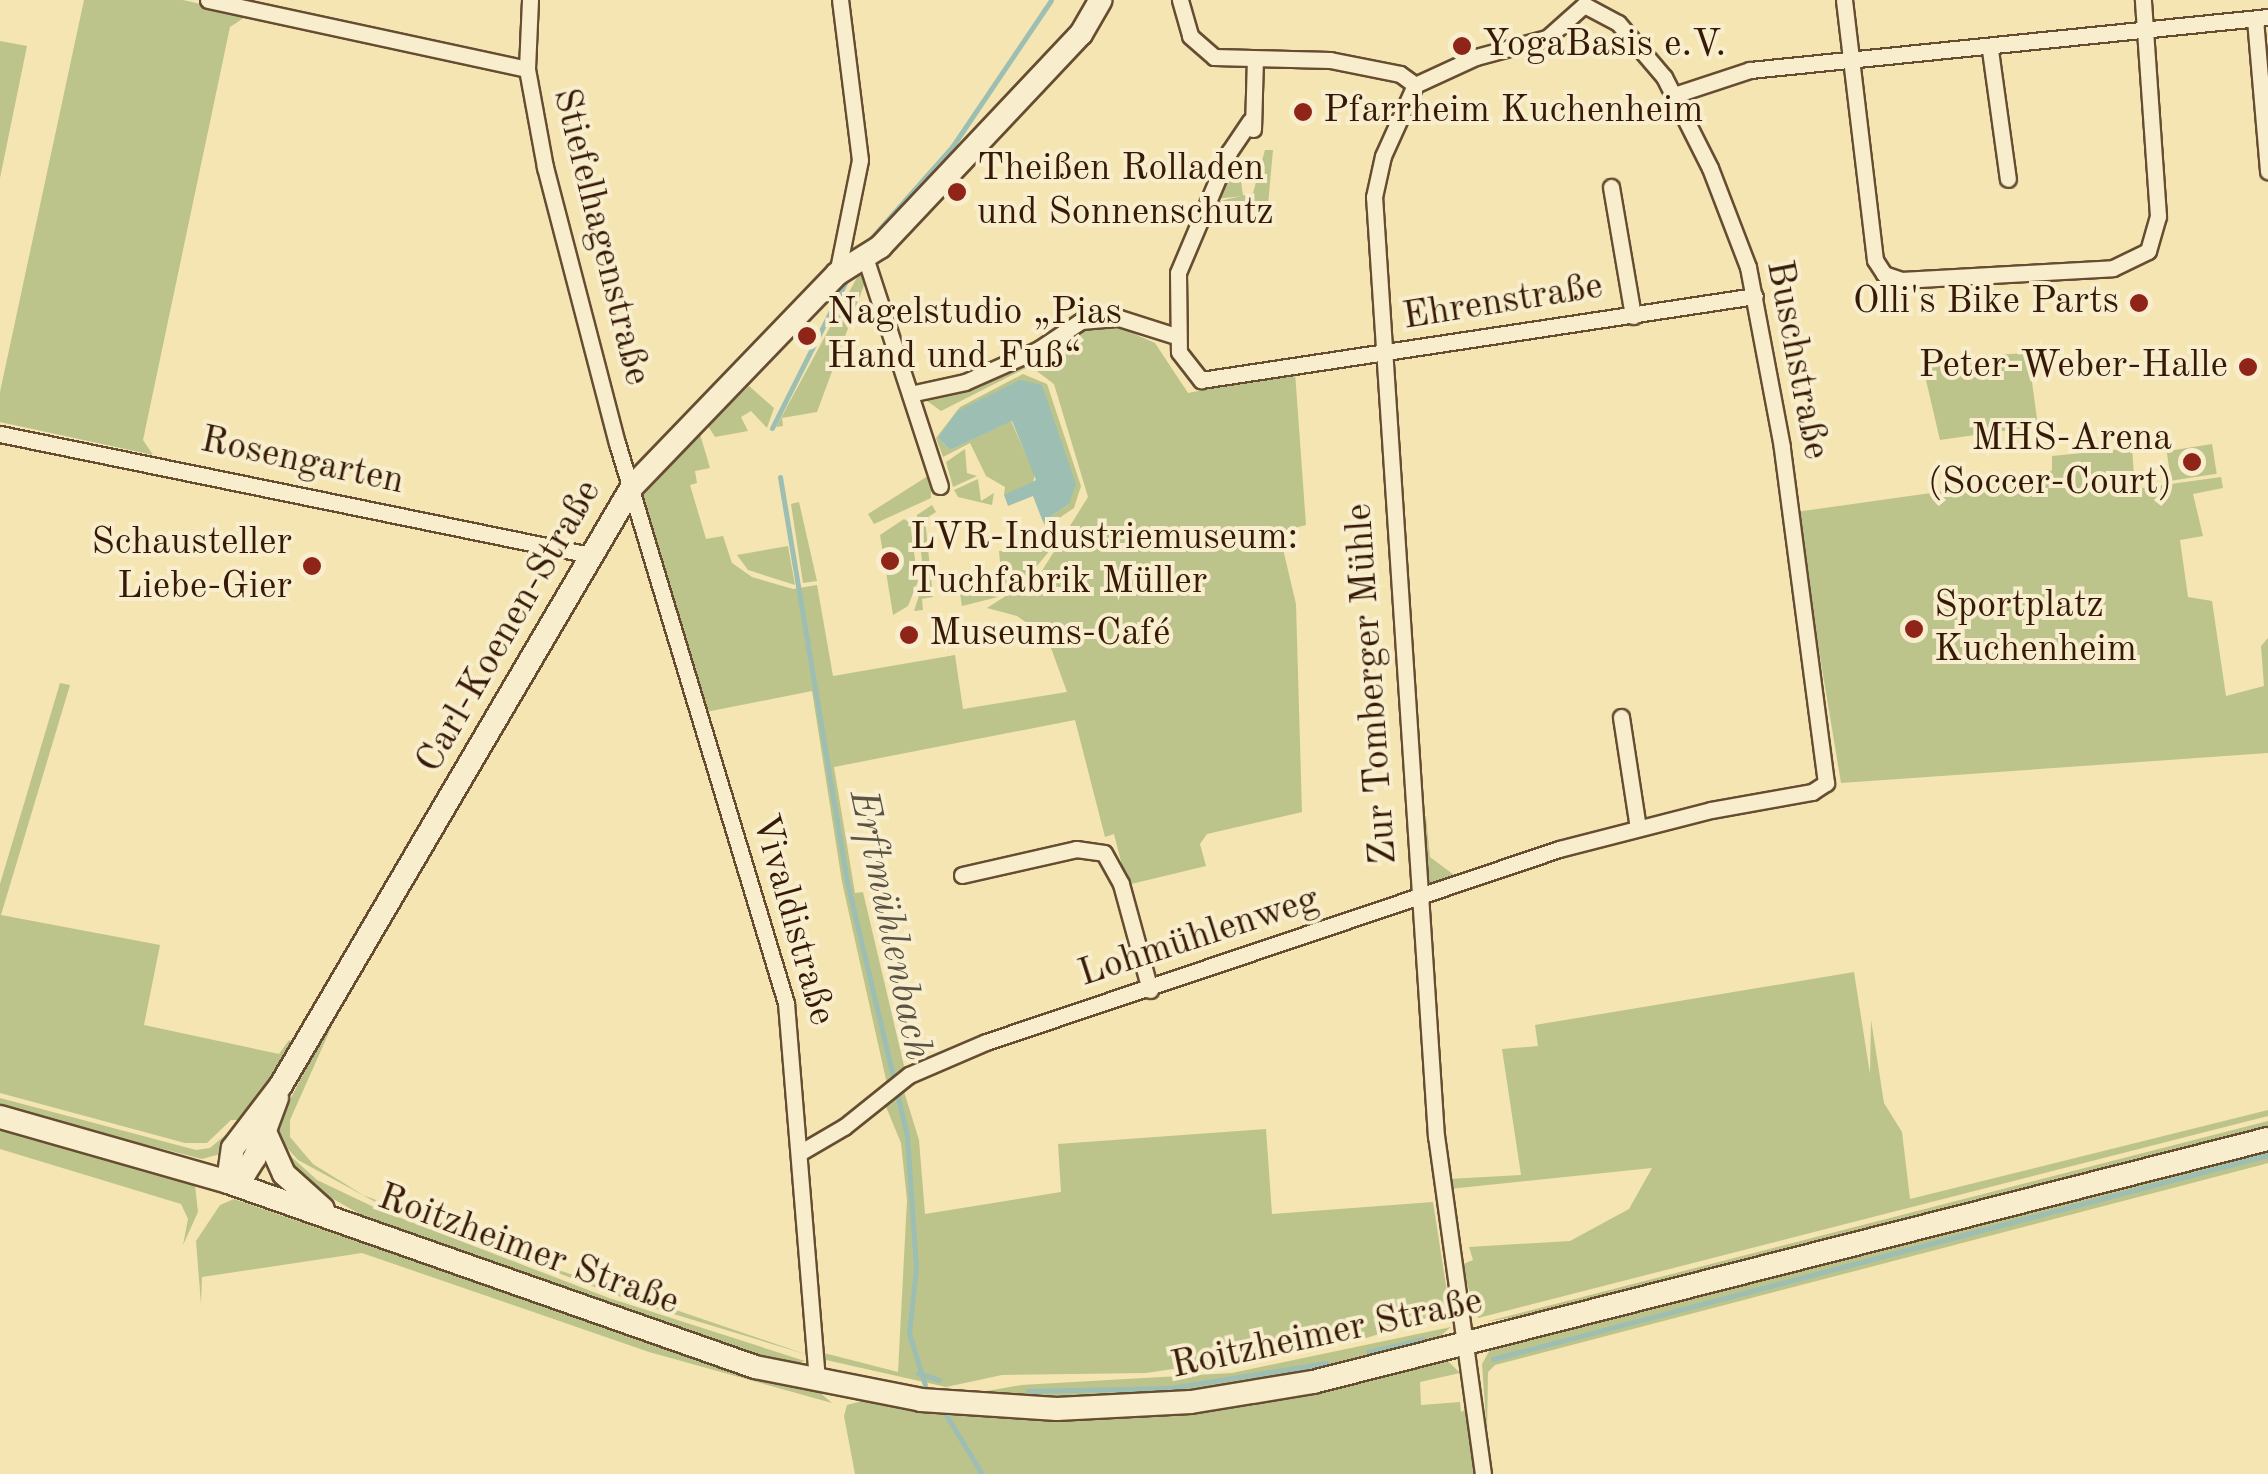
<!DOCTYPE html>
<meta charset="utf-8">
<style>
body{margin:0}
#map{position:relative;width:2268px;height:1474px;overflow:hidden;background:#f4e5b2;font-family:"Old Standard TT",serif}
div>[style]{position:absolute}
[style*='--x']{left:calc(var(--x)*1px);top:calc(var(--y)*1px);width:calc(var(--w)*1px);rotate:calc(var(--a)*1deg)}
.green>*{inset:0;background:#bcc48b;transform-origin:0 0}
.water>*{inset:0;background:#9dbeb3}
.stream>*{height:5px;margin:-2.5px;padding:0 2.5px;transform-origin:2.5px;border-radius:2.5px;background:#9dbeb3}
.roads{filter:drop-shadow(2px 0 #664d32) drop-shadow(-2px 0 #664d32) drop-shadow(0 2px #664d32) drop-shadow(0 -2px #664d32)}
.street>*{height:15px;margin:-7.5px;padding:0 7.5px;transform-origin:7.5px;border-radius:7.5px;background:#f8eecd}
.secondary>*{height:22px;margin:-11px;padding:0 11px;transform-origin:11px;border-radius:11px;background:#f8eecd}
.dots>*{width:28px;height:28px;translate:-50% -50%;box-sizing:border-box;border:5px solid #f8eecd;border-radius:50%}
span{translate:-50% -50%;white-space:nowrap;text-align:center;line-height:1.15;-webkit-text-stroke:8px #f8eecd;paint-order:stroke}
.poi-label{font-size:38px;color:#361a07}
.left{translate:0 -50%;text-align:left}
.right{translate:-100% -50%;text-align:right}
.street-label{font-size:38px;color:#361a07}
.water-label{font-size:40px;color:#5a5343;font-style:italic}
</style>
<div id="map">
<div class="green">
<i style="clip-path:polygon(84px 0,183px 0,248px 15px,230px 27px,143px 440px,153px 455px,0 422px,0 392px)"></i>
<i style="clip-path:polygon(0 41px,27px 46px,0 178px)"></i>
<i style="clip-path:polygon(1237px 150px,1243px 196px,1214px 199px)"></i>
<i style="clip-path:polygon(1265px 150px,1273px 150px,1267px 216px,1212px 211px,1212px 203px,1253px 193px)"></i>
<i style="clip-path:polygon(861px 270px,867px 277px,817px 412px,782px 418px,783px 426px,776px 427px)"></i>
<i style="clip-path:polygon(1114px 325px,1155px 343px,1188px 393px,1295px 372px,1306px 525px,1279px 532px,1296px 604px,1302px 812px,1207px 834px,1200px 844px,1206px 866px,1127px 885px,1114px 834px,1105px 837px,1075px 720px,834px 767px,855px 893px,863px 892px,905px 1070px,887px 1084px,842px 882px,812px 691px,706px 712px,643px 496px,700px 434px,710px 468px,695px 471px,697px 483px,690px 485px,706px 539px,723px 536px,732px 563px,752px 577px,793px 589px,817px 585px,833px 676px,955px 655px,963px 709px,1067px 692px,1047px 637px,1017px 616px,987px 608px,1040px 574px,1088px 497px,1054px 384px,1030px 366px,941px 411px,923px 398px,1083px 328px)"></i>
<i style="clip-path:polygon(2028px 353px,2038px 426px,1940px 440px,1921px 359px)"></i>
<i style="clip-path:polygon(1023px 374px,1047px 384px,1081px 486px,1074px 508px,1046px 527px,1043px 522px,1069px 504px,1042px 385px,938px 438px,950px 450px,1011px 421px,1035px 475px,1032px 485px,1004px 495px,1005px 487px,986px 476px,970px 443px,943px 457px,936px 438px,960px 407px)"></i>
<i style="clip-path:polygon(749px 386px,774px 408px,767px 428px,751px 411px,741px 417px,748px 431px,715px 437px,708px 426px)"></i>
<i style="left:2212px;top:444px;width:30px;height:46px;rotate:81deg"></i>
<i style="clip-path:polygon(2132px 448px,2135px 489px,2221px 477px,2223px 488px,2193px 494px,2203px 536px,2180px 540px,2188px 597px,2212px 601px,2226px 696px,2264px 686px,2261px 646px,2268px 638px,2268px 753px,1841px 783px,1796px 512px,2044px 477px,2052px 470px,2052px 456px)"></i>
<i style="clip-path:polygon(965px 449px,967px 473px,977px 476px,953px 487px,946px 462px)"></i>
<i style="clip-path:polygon(931px 474px,931px 498px,874px 524px,868px 514px)"></i>
<i style="clip-path:polygon(978px 479px,981px 501px,994px 493px,992px 505px,958px 497px,954px 490px)"></i>
<i style="clip-path:polygon(799px 502px,817px 581px,803px 583px,791px 504px)"></i>
<i style="clip-path:polygon(932px 505px,936px 512px,925px 519px,933px 597px,922px 599px,923px 610px,914px 611px,924px 580px,917px 515px)"></i>
<i style="clip-path:polygon(904px 519px,910px 523px,918px 581px,908px 606px,893px 615px,880px 535px)"></i>
<i style="clip-path:polygon(1057px 532px,1062px 536px,1036px 567px,1003px 594px,999px 551px,1029px 551px,1032px 540px)"></i>
<i style="clip-path:polygon(788px 546px,795px 585px,748px 570px,737px 555px)"></i>
<i style="clip-path:polygon(984px 583px,986px 595px,998px 597px,962px 606px,960px 594px)"></i>
<i style="clip-path:polygon(60px 683px,70px 685px,1px 915px,160px 945px,144px 1025px,279px 1054px,289px 1040px,295px 1044px,245px 1120px,231px 1120px,207px 1143px,185px 1143px,0 1093px,0 884px)"></i>
<i style="clip-path:polygon(1421px 816px,1426px 816px,1430px 857px,1458px 878px,1434px 885px,1426px 880px)"></i>
<i style="clip-path:polygon(1854px 972px,1870px 1074px,1871px 1020px,1884px 1103px,1902px 1132px,1910px 1199px,2268px 1110px,2268px 1116px,1478px 1318px,1461px 1265px,1473px 1260px,1469px 1247px,1570px 1241px,1629px 1209px,1652px 1168px,1449px 1189px,1448px 1179px,1521px 1175px,1502px 1049px,1538px 1046px,1535px 1025px)"></i>
<i style="clip-path:polygon(355px 974px,290px 1120px,290px 1137px,313px 1164px,363px 1195px,538px 1263px,808px 1355px,634px 1302px,383px 1206px,298px 1160px,277px 1137px,278px 1123px)"></i>
<i style="clip-path:polygon(902px 1085px,919px 1140px,925px 1214px,1061px 1192px,1058px 1144px,1266px 1129px,1272px 1214px,1433px 1202px,1450px 1311px,1354px 1342px,1146px 1373px,1002px 1375px,946px 1387px,826px 1360px,824px 1353px,898px 1372px,907px 1200px,901px 1143px,884px 1102px)"></i>
<i style="clip-path:polygon(0 1098px,196px 1150px,210px 1148px,237px 1125px,220px 1154px,202px 1159px,0 1107px)"></i>
<i style="clip-path:polygon(2268px 1121px,2268px 1131px,1575px 1307px,1485px 1322px)"></i>
<i style="clip-path:polygon(0 1128px,195px 1185px,198px 1212px,183px 1245px,188px 1219px,181px 1204px,0 1149px)"></i>
<i style="clip-path:polygon(2268px 1147px,2268px 1163px,2261px 1165px,1495px 1365px,1488px 1372px,1487px 1434px,1482px 1364px,1491px 1348px)"></i>
<i style="clip-path:polygon(285px 1151px,317px 1180px,380px 1210px,609px 1298px,805px 1361px,787px 1366px,369px 1219px,297px 1179px)"></i>
<i style="clip-path:polygon(234px 1199px,660px 1346px,818px 1391px,832px 1403px,649px 1352px,362px 1253px,202px 1277px,201px 1304px,196px 1241px,220px 1205px)"></i>
<i style="clip-path:polygon(1451px 1327px,1438px 1338px,1256px 1386px,1110px 1401px,970px 1394px,1021px 1385px,1232px 1373px)"></i>
<i style="clip-path:polygon(1447px 1360px,1460px 1373px,1420px 1382px,1421px 1405px,1460px 1402px,1461px 1412px,1470px 1407px,1477px 1474px,855px 1474px,844px 1416px,847px 1405px,866px 1400px,928px 1412px,1018px 1416px)"></i>
</div>
<div class="water">
<i style="clip-path:polygon(1020px 380px,1042px 385px,1076px 484px,1069px 504px,1043px 522px,1033px 496px,1008px 506px,1004px 495px,1036px 480px,1012px 421px,950px 450px,938px 438px,957px 411px)"></i>
</div>
<div class="stream">
<i style="--x:867;--y:243;--w:128;--a:-48.5"></i>
<i style="--x:952;--y:147;--w:177;--a:-56"></i>
<i style="--x:772;--y:428;--w:167;--a:-63.3"></i>
<i style="--x:780;--y:477;--w:415;--a:80.6"></i>
<i style="--x:848;--y:886;--w:257;--a:76.7"></i>
<i style="--x:907;--y:1136;--w:132;--a:86.1"></i>
<i style="--x:916;--y:1268;--w:65;--a:96.1"></i>
<i style="--x:909;--y:1333;--w:54;--a:72.9"></i>
<i style="--x:1368;--y:1352;--w:57;--a:-13.3"></i>
<i style="--x:1493;--y:1359;--w:801;--a:-14.75"></i>
<i style="--x:918;--y:1373;--w:22;--a:18"></i>
<i style="--x:1028;--y:1391;--w:142;--a:-1.2"></i>
<i style="--x:1170;--y:1388;--w:158;--a:-9.1"></i>
<i style="--x:945;--y:1413;--w:71;--a:58.8"></i>
</div>
<div class="roads">
<div class="street">
<i style="--x:208;--y:0;--w:326;--a:12.2"></i>
<i style="--x:530;--y:0;--w:69;--a:92.5"></i>
<i style="--x:527;--y:69;--w:100;--a:79.6"></i>
<i style="--x:545;--y:167;--w:285;--a:75.4"></i>
<i style="--x:617;--y:443;--w:585;--a:73.21"></i>
<i style="--x:786;--y:1003;--w:380;--a:85.3"></i>
<i style="--x:1180;--y:0;--w:37;--a:74"></i>
<i style="--x:1190;--y:36;--w:32;--a:41"></i>
<i style="--x:1214;--y:57;--w:116;--a:1.5"></i>
<i style="--x:1330;--y:60;--w:71;--a:11.3"></i>
<i style="--x:1400;--y:74;--w:19;--a:36"></i>
<i style="--x:1844;--y:0;--w:262;--a:83.2"></i>
<i style="--x:1875;--y:260;--w:17;--a:57"></i>
<i style="--x:1884;--y:274;--w:18;--a:19"></i>
<i style="--x:1901;--y:280;--w:212;--a:-3.2"></i>
<i style="--x:2113;--y:268;--w:39;--a:-26"></i>
<i style="--x:2148;--y:251;--w:36;--a:-74"></i>
<i style="--x:2158;--y:216;--w:217;--a:-94"></i>
<i style="--x:2255;--y:19;--w:153;--a:85.1"></i>
<i style="--x:1990;--y:50;--w:130;--a:82.1"></i>
<i style="--x:1674;--y:95;--w:80;--a:-18.2"></i>
<i style="--x:1750;--y:70;--w:521;--a:-5.84"></i>
<i style="--x:1250;--y:121;--w:37;--a:124"></i>
<i style="--x:1229;--y:152;--w:131;--a:112.9"></i>
<i style="--x:1178;--y:273;--w:79;--a:89.3"></i>
<i style="--x:1179;--y:352;--w:36;--a:52"></i>
<i style="--x:1201;--y:380;--w:560;--a:-8.62"></i>
<i style="--x:1253;--y:129;--w:70;--a:-88.4"></i>
<i style="--x:1611;--y:187;--w:131;--a:80.3"></i>
<i style="--x:865;--y:257;--w:241;--a:71.9"></i>
<i style="--x:837;--y:274;--w:116;--a:-78.6"></i>
<i style="--x:860;--y:160;--w:161;--a:-97.1"></i>
<i style="--x:910;--y:394;--w:56;--a:-12.3"></i>
<i style="--x:965;--y:382;--w:81;--a:-24"></i>
<i style="--x:1039;--y:349;--w:50;--a:-33.7"></i>
<i style="--x:1081;--y:321;--w:38;--a:-5"></i>
<i style="--x:1119;--y:318;--w:60;--a:17.5"></i>
<i style="--x:0;--y:434;--w:602;--a:11.59"></i>
<i style="--x:1621;--y:717;--w:112;--a:81.3"></i>
<i style="--x:962;--y:875;--w:117;--a:-12.8"></i>
<i style="--x:1076;--y:849;--w:28;--a:8"></i>
<i style="--x:1104;--y:853;--w:35;--a:61"></i>
<i style="--x:1121;--y:884;--w:110;--a:74.7"></i>
<i style="--x:801;--y:1152;--w:50;--a:-30.2"></i>
<i style="--x:844;--y:1127;--w:83;--a:-38.7"></i>
<i style="--x:909;--y:1075;--w:84;--a:-23.2"></i>
<i style="--x:986;--y:1042;--w:605;--a:-18.61"></i>
<i style="--x:1559;--y:849;--w:157;--a:-14.4"></i>
<i style="--x:1711;--y:810;--w:103;--a:-10.1"></i>
<i style="--x:1812;--y:792;--w:17;--a:-33"></i>
<i style="--x:1826;--y:783;--w:339;--a:-97.5"></i>
<i style="--x:1782;--y:447;--w:183;--a:-100.7"></i>
<i style="--x:1748;--y:267;--w:106;--a:-111"></i>
<i style="--x:1710;--y:168;--w:102;--a:-116.8"></i>
<i style="--x:1664;--y:77;--w:71;--a:-130.4"></i>
<i style="--x:1618;--y:23;--w:38;--a:-152"></i>
<i style="--x:1483;--y:1474;--w:340;--a:-97.9"></i>
<i style="--x:1436;--y:1137;--w:942;--a:-93.77"></i>
<i style="--x:1374;--y:197;--w:42;--a:-77.6"></i>
<i style="--x:1383;--y:156;--w:78;--a:-65.7"></i>
<i style="--x:1415;--y:85;--w:67;--a:-24.7"></i>
<i style="--x:1476;--y:57;--w:73;--a:-15"></i>
<i style="--x:1547;--y:38;--w:50;--a:-41.7"></i>
</div>
<div class="secondary">
<i style="--x:0;--y:1117;--w:237;--a:15.9"></i>
<i style="--x:228;--y:1182;--w:559;--a:19.34"></i>
<i style="--x:755;--y:1367;--w:169;--a:11.2"></i>
<i style="--x:921;--y:1400;--w:136;--a:3.8"></i>
<i style="--x:1057;--y:1409;--w:134;--a:-3"></i>
<i style="--x:1191;--y:1402;--w:124;--a:-9.3"></i>
<i style="--x:1313;--y:1382;--w:985;--a:-14.28"></i>
<i style="--x:266;--y:1134;--w:44;--a:65.8"></i>
<i style="--x:284;--y:1174;--w:52;--a:41.9"></i>
<i style="--x:228;--y:1182;--w:34;--a:-82"></i>
<i style="--x:233;--y:1148;--w:79;--a:-52.7"></i>
<i style="--x:281;--y:1085;--w:693;--a:-59.59"></i>
<i style="--x:632;--y:487;--w:296;--a:-46.1"></i>
<i style="--x:837;--y:274;--w:51;--a:-32.1"></i>
<i style="--x:880;--y:247;--w:293;--a:-46.7"></i>
<i style="--x:1081;--y:34;--w:39;--a:-60"></i>
<i style="--x:228;--y:1182;--w:19;--a:-28"></i>
<i style="--x:245;--y:1173;--w:19;--a:-58"></i>
<i style="--x:255;--y:1157;--w:63;--a:-69.6"></i>
</div>
</div>
<div class="dots">
<i style="left:1462px;top:46px;background:#8f2418"></i>
<i style="left:1303px;top:112px;background:#8f2418"></i>
<i style="left:957px;top:192px;background:#8f2418"></i>
<i style="left:2139px;top:303px;background:#8f2418"></i>
<i style="left:807px;top:336px;background:#8f2418"></i>
<i style="left:2248px;top:367px;background:#8f2418"></i>
<i style="left:2192px;top:462px;background:#8f2418"></i>
<i style="left:890px;top:561px;background:#8f2418"></i>
<i style="left:312px;top:566px;background:#8f2418"></i>
<i style="left:1914px;top:629px;background:#8f2418"></i>
<i style="left:909px;top:635px;background:#8f2418"></i>
</div>
<div class="poi-label">
<span class="left" style="left:1482px;top:46px">YogaBasis e.V.</span>
<span class="left" style="left:1323px;top:112px">Pfarrheim Kuchenheim</span>
<span class="left" style="left:977px;top:192px">Theißen Rolladen<br>und Sonnenschutz</span>
<span class="right" style="left:2119px;top:303px">Olli's Bike Parts</span>
<span class="left" style="left:827px;top:336px">Nagelstudio „Pias<br>Hand und Fuß“</span>
<span class="right" style="left:2228px;top:367px">Peter-Weber-Halle</span>
<span class="right" style="left:2172px;top:462px">MHS-Arena<br>(Soccer-Court)</span>
<span class="left" style="left:910px;top:561px">LVR-Industriemuseum:<br>Tuchfabrik Müller</span>
<span class="right" style="left:292px;top:566px">Schausteller<br>Liebe-Gier</span>
<span class="left" style="left:1934px;top:629px">Sportplatz<br>Kuchenheim</span>
<span class="left" style="left:929px;top:635px">Museums-Café</span>
</div>
<div class="street-label">
<span style="left:600px;top:237px;rotate:76deg">Stiefelhagenstraße</span>
<span style="left:1503px;top:303px;rotate:-9deg">Ehrenstraße</span>
<span style="left:1796px;top:360px;rotate:79deg">Buschstraße</span>
<span style="left:302px;top:462px;rotate:12deg">Rosengarten</span>
<span style="left:510px;top:627px;rotate:-60deg">Carl-Koenen-Straße</span>
<span style="left:1373px;top:684px;rotate:-94deg">Zur Tomberger Mühle</span>
<span style="left:792px;top:920px;rotate:74deg">Vivaldistraße</span>
<span style="left:1199px;top:938px;rotate:-18deg">Lohmühlenweg</span>
<span style="left:528px;top:1251px;rotate:20deg">Roitzheimer Straße</span>
<span style="left:1327px;top:1335px;rotate:-12deg">Roitzheimer Straße</span>
</div>
<div class="water-label">
<span style="left:889px;top:925px;rotate:78deg">Erftmühlenbach</span>
</div>
</div>
